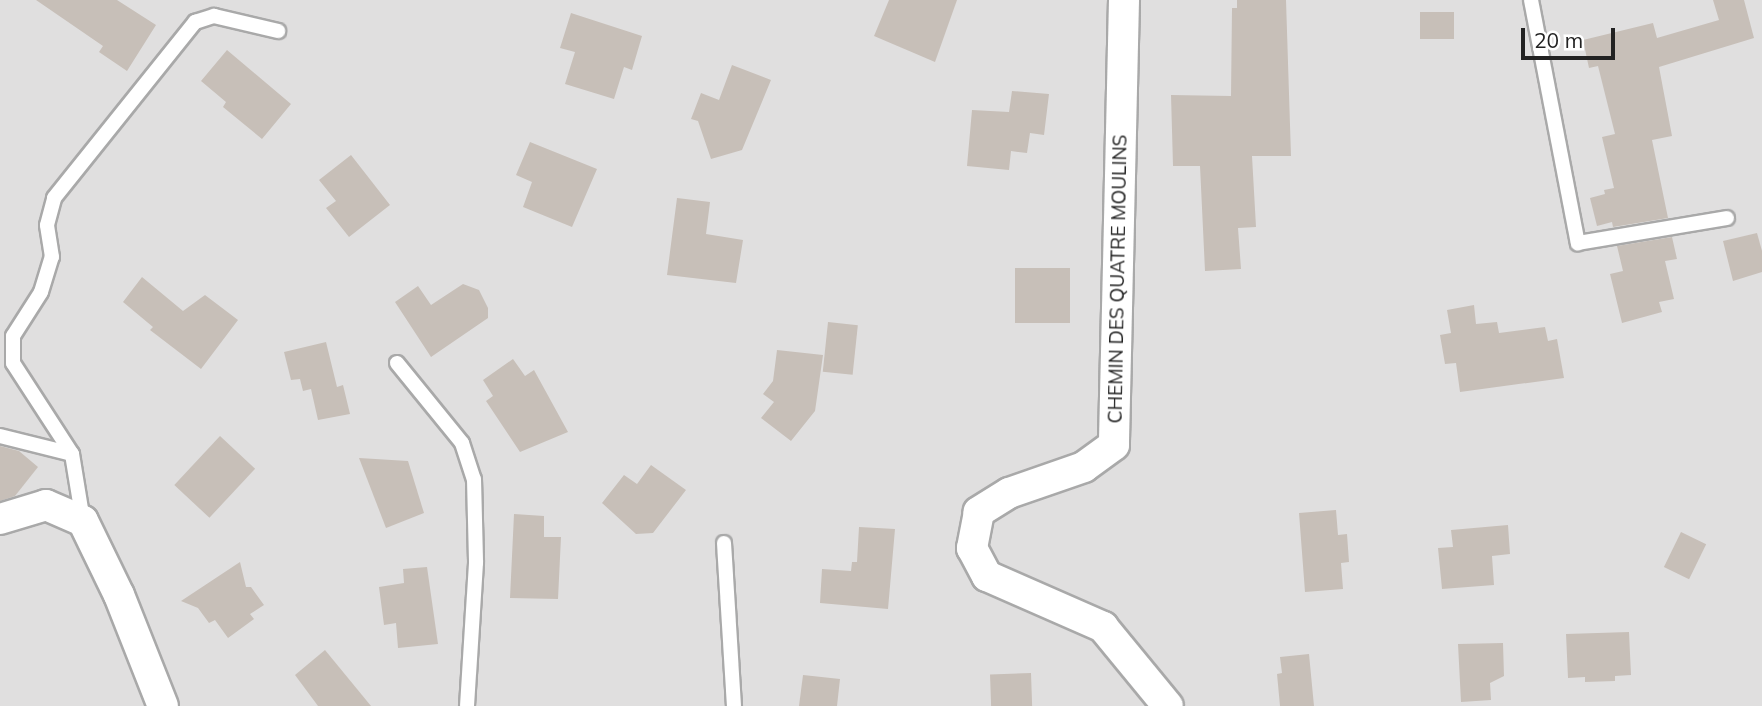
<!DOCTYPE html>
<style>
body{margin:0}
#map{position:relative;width:1762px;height:706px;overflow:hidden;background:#f2efe9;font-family:Mulish,sans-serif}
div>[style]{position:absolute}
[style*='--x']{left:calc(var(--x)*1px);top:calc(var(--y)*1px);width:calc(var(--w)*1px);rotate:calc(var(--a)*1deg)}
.residential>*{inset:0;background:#e0dfdf;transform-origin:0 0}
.building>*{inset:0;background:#c7bfb8;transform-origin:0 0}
.roads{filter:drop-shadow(2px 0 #a9a9a9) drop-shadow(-2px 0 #a9a9a9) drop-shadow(0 2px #a9a9a9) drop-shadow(0 -2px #a9a9a9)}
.lane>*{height:14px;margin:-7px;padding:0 7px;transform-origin:7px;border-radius:7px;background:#fff}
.street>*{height:30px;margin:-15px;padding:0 15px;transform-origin:15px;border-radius:15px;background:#fff}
span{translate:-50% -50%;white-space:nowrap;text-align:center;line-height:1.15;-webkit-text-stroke:5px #fff;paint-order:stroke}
.street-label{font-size:19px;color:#222}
.scale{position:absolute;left:1521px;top:28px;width:94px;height:32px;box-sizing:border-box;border:4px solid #222;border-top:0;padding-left:9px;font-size:21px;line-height:24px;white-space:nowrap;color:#222;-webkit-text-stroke:5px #fff;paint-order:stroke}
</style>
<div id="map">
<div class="residential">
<i style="left:0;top:0;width:1762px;height:706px"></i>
</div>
<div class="building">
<i style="clip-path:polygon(36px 0,117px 0,156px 25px,127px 71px,99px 52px,103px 46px)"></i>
<i style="clip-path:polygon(889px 0,957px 0,935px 62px,874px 36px)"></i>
<i style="clip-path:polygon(1237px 0,1286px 0,1291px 156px,1252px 156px,1256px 227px,1238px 228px,1241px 269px,1205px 271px,1200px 166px,1173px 166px,1171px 95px,1231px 96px,1232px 8px,1237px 8px)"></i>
<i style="clip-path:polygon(1713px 0,1744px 0,1754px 38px,1659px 67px,1672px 136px,1652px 140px,1668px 218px,1613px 227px,1612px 222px,1597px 226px,1590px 198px,1605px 194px,1604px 190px,1614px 188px,1602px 137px,1615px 134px,1598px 66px,1589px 68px,1583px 40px,1653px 23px,1657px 38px,1719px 20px)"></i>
<i style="left:1454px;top:12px;width:27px;height:34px;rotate:90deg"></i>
<i style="clip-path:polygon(571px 13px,642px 36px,632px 70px,624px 67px,614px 99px,565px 84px,575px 52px,560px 48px)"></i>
<i style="clip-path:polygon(227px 50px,291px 104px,262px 139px,223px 107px,226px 102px,201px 81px)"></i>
<i style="clip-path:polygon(732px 65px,771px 80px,742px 150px,711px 159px,698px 121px,691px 119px,701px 93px,719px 100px)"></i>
<i style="clip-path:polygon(1012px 91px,1049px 94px,1044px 135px,1030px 133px,1027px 153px,1011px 151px,1009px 170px,967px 166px,972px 110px,1009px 112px)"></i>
<i style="clip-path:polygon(530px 142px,597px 169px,572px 227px,523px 207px,532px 182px,516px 175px)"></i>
<i style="clip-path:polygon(351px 155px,390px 205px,349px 237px,326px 208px,336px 201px,319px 180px)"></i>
<i style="clip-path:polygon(677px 198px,710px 202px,706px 234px,743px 240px,736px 283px,667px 275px)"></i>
<i style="clip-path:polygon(1757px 233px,1762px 251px,1762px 272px,1733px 281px,1723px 241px)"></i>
<i style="clip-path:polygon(1672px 237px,1677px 259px,1665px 261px,1674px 299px,1659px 302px,1662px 312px,1622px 323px,1610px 274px,1623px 271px,1617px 246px)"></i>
<i style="left:1015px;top:268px;width:55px;height:55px"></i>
<i style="clip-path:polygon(142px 277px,183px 311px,205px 295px,238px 320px,201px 369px,150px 330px,153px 327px,123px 302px)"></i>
<i style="clip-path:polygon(463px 284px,479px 290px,488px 308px,488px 318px,431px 357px,395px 302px,418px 286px,431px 305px)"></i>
<i style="clip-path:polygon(1474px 305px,1476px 324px,1497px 322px,1499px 333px,1545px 327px,1548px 341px,1557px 339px,1564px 378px,1460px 392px,1456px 363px,1445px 364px,1440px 335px,1451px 333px,1447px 310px)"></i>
<i style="left:828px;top:322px;width:30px;height:50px;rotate:6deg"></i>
<i style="clip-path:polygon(326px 342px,337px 387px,343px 385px,350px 414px,318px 420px,311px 389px,303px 391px,300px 379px,291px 380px,284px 352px)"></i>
<i style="clip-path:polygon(777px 350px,823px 355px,815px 411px,791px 441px,761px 418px,774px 402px,763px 394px,773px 381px)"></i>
<i style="clip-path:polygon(513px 359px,525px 376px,534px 370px,568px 432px,520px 452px,486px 401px,493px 396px,483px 380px)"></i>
<i style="left:220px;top:436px;width:48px;height:67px;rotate:43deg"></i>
<i style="clip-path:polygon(0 446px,19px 451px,38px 467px,15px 496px,0 501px)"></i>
<i style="clip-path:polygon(359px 458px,408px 461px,424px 513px,386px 528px)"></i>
<i style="clip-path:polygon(651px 465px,686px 490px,653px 533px,636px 534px,602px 503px,624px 475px,637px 484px)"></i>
<i style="clip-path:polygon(1336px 510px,1338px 535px,1347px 534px,1349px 562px,1341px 563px,1343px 589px,1305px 592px,1299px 513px)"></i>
<i style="clip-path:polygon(514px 514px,544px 516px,544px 537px,561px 537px,558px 599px,510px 598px)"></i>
<i style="clip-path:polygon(1508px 525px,1510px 554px,1492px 556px,1494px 585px,1442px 589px,1438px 548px,1453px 547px,1451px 530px)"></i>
<i style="clip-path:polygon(859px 527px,895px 529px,888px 609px,820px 603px,822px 569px,851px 571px,852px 562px,857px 562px)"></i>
<i style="left:1681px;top:532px;width:28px;height:39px;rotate:26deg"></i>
<i style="clip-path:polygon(240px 562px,246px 587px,251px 587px,264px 605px,250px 614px,254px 619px,228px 638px,215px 620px,209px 623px,198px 608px,181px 601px)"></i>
<i style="clip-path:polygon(427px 567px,438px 644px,398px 648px,396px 623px,384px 625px,379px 587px,404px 583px,403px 569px)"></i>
<i style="clip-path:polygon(1629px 632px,1631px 675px,1615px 676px,1615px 681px,1585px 682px,1585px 677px,1568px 678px,1566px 634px)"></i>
<i style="clip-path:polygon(1503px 643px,1504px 676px,1490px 683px,1491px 700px,1461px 702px,1458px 644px)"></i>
<i style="clip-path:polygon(325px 650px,371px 706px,318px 706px,295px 675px)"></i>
<i style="clip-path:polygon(1309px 654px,1314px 706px,1280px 706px,1277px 674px,1282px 673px,1280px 657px)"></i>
<i style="left:1031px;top:673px;width:33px;height:41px;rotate:88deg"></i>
<i style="clip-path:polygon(803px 675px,840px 679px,837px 706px,799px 706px)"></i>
</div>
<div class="roads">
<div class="lane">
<i style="--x:1531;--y:0;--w:248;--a:79.1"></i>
<i style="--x:1578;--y:243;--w:151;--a:-9.5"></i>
<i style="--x:397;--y:363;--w:103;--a:50.9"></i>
<i style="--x:462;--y:443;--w:38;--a:72"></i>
<i style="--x:474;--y:479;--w:84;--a:88.6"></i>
<i style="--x:476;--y:563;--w:143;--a:93.6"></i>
<i style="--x:0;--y:436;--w:74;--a:14"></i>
<i style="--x:72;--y:454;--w:68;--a:80.7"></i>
<i style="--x:72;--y:454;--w:108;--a:-123"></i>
<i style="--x:13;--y:363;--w:27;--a:-90"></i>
<i style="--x:13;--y:336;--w:52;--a:-57.5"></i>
<i style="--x:41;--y:292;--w:37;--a:-73"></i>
<i style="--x:52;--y:257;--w:32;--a:-99"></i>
<i style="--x:47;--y:225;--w:28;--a:-75"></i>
<i style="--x:54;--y:198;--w:226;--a:-51.3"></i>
<i style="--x:195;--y:22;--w:20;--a:-18"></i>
<i style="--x:214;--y:16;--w:66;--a:13.2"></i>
<i style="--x:724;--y:543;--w:163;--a:86.5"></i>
</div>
<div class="street">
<i style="--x:1124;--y:0;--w:445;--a:91.3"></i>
<i style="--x:1114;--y:445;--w:37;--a:144"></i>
<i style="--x:1084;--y:467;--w:79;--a:160.9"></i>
<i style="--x:1009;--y:493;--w:36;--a:148"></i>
<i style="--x:979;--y:512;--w:37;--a:101"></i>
<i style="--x:972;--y:548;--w:32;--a:62"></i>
<i style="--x:987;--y:576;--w:127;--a:23.7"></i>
<i style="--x:1103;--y:627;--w:102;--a:50.6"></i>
<i style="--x:0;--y:519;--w:48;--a:-16.9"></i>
<i style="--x:46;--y:505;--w:40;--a:23.4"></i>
<i style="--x:83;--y:521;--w:82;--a:64.1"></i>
<i style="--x:119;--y:595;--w:119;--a:68.4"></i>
</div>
</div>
<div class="street-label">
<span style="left:1118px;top:279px;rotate:-89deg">CHEMIN DES QUATRE MOULINS</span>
</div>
<div class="scale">20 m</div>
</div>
